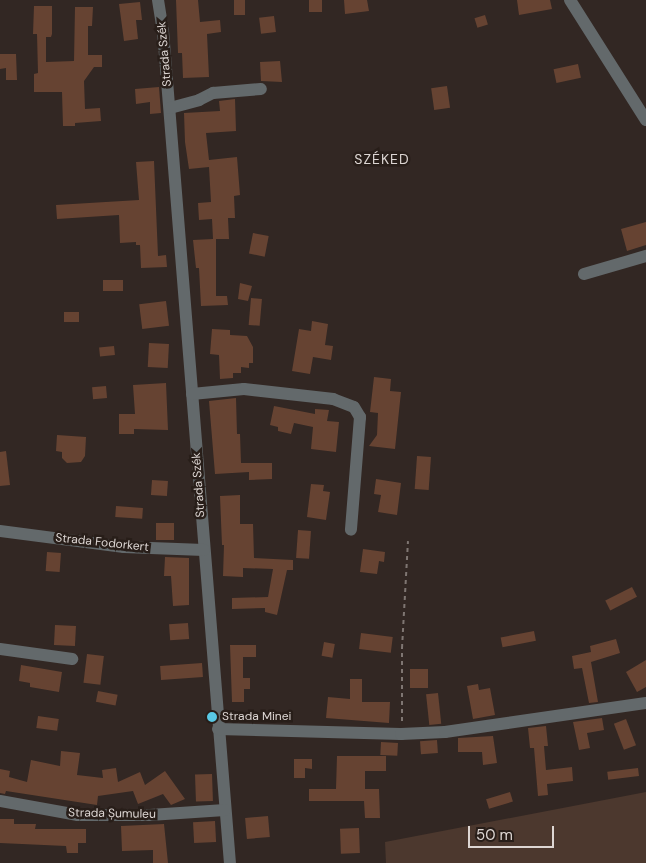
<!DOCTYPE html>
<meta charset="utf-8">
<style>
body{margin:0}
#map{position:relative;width:646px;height:863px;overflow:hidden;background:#322723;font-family:"DM Sans",sans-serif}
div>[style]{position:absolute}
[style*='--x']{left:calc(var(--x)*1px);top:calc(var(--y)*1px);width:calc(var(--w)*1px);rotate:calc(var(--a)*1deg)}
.green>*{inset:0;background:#4c382e}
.building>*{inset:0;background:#664332;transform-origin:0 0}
.path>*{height:2px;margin-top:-1px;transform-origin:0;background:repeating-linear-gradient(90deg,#7f7672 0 4px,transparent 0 8px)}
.minor>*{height:12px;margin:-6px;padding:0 6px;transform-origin:6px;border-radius:6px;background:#63696b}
.dots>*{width:14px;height:14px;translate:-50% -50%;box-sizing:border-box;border:2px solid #281e19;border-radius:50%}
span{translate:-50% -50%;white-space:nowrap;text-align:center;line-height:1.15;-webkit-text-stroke:5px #281e19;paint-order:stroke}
.street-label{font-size:12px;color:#ddd6d3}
.poi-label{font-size:12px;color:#ddd6d3}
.left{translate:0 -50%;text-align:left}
.neighbourhood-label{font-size:14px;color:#ddd6d3;letter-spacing:1px}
.scale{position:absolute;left:468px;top:826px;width:86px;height:22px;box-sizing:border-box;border:2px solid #ddd6d3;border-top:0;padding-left:6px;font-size:15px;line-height:18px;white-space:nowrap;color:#ddd6d3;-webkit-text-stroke:4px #281e19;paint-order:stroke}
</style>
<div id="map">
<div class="green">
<i style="clip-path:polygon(646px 792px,646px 863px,386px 863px,385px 842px)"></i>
</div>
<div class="building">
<i style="clip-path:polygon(176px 0,198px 0,200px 22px,220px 20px,221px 32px,207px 34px,209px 77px,183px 78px,182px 53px,178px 53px)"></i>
<i style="left:234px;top:0;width:11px;height:15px"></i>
<i style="left:309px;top:0;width:13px;height:12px"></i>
<i style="clip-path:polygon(344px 0,367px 0,369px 11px,345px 14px)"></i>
<i style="clip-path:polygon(517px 0,550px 0,552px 9px,519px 15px)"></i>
<i style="clip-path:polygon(140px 2px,142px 20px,136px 20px,138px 39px,124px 41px,119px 4px)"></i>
<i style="clip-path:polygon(34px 6px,52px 6px,52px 34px,51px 37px,46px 37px,46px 62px,74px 61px,75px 7px,93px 7px,92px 26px,88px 26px,88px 55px,102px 55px,102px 67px,94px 67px,84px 81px,85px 109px,100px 108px,101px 121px,75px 123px,75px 126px,63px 126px,62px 92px,34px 92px,34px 74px,38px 73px,37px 34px,33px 34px)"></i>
<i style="left:485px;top:15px;width:10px;height:11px;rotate:73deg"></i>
<i style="left:274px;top:16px;width:16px;height:15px;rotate:83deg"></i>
<i style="clip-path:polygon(0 54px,16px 54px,17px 80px,6px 80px,6px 68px,0 69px)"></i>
<i style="clip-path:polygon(280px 61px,282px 82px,261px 81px,260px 62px)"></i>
<i style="left:578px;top:64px;width:14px;height:25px;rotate:78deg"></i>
<i style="left:447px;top:86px;width:22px;height:16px;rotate:82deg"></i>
<i style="clip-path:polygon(159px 87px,161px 113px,150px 114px,150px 102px,136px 104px,135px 89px)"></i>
<i style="clip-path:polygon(235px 99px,236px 131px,206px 133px,209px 160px,237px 157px,240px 195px,234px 196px,235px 218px,228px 218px,229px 239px,216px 239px,216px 296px,227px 296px,228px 305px,201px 306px,199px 268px,196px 268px,193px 240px,213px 239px,212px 219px,199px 220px,198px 203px,211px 202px,209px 167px,189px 169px,185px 142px,184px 113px,220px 111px,219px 101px)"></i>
<i style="clip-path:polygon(154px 161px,158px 256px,166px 255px,167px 267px,141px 268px,140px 245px,136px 245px,136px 242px,120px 243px,119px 215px,57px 219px,56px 205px,139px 200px,136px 162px)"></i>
<i style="clip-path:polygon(646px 222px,646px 245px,627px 251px,621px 229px)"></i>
<i style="left:253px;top:233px;width:16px;height:21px;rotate:11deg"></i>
<i style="left:123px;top:280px;width:11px;height:20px;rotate:90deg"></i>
<i style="clip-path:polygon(240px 283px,252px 286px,248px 301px,238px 299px)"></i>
<i style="left:251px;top:298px;width:11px;height:27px;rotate:5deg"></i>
<i style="left:166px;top:301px;width:25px;height:27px;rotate:83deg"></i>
<i style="left:79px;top:312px;width:10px;height:15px;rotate:90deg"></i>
<i style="clip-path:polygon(312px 321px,328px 324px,325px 345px,333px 346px,331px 360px,313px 357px,310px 374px,292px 371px,299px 329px,311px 331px)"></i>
<i style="clip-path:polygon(212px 329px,230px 330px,230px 335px,247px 336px,253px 347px,253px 363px,249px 363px,249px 368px,241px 367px,241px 373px,233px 373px,233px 378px,220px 379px,219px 355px,210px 354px)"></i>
<i style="left:149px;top:343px;width:20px;height:24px;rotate:3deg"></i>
<i style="left:114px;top:346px;width:9px;height:15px;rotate:84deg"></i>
<i style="clip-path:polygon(374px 377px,391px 379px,390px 391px,401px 392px,395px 449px,369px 446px,377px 435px,378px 413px,370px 412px)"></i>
<i style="clip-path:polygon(166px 383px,168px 430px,134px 429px,134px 434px,119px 434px,119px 414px,135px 414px,133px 385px)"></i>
<i style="left:106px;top:386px;width:12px;height:14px;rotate:85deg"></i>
<i style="clip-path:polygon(236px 398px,237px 434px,240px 434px,241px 463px,272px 463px,272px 479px,249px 480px,249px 472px,215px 474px,209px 401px)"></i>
<i style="clip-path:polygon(274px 406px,315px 414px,315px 409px,329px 410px,327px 421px,339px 422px,336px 452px,311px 449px,313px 427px,294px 423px,291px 434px,278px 431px,278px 427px,270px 425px)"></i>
<i style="clip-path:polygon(57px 435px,86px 437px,85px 456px,81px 462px,67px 463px,62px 458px,62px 452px,56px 451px)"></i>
<i style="clip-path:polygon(6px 451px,10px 485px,0 486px,0 452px)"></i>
<i style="left:417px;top:456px;width:14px;height:33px;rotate:4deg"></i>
<i style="clip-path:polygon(376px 479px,401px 483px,397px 515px,378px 512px,381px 495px,374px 494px)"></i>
<i style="left:152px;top:480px;width:16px;height:15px;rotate:4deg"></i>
<i style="clip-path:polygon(311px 484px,324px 485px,323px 491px,330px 492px,326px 520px,307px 517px)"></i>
<i style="clip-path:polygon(240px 495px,240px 524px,253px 524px,254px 558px,293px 560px,293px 570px,287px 570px,277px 615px,265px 612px,265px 608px,232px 609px,232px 598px,268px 597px,273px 569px,243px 568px,243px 577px,223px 576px,224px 545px,222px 545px,220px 496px)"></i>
<i style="left:116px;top:506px;width:27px;height:11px;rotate:4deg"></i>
<i style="left:156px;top:523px;width:18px;height:17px"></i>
<i style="left:298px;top:530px;width:13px;height:28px;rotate:4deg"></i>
<i style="clip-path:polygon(363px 549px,385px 552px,384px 562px,379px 561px,377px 574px,360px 572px)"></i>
<i style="left:47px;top:552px;width:14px;height:19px;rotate:4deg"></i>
<i style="clip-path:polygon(165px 557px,189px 558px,189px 605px,173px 606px,171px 576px,164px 576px)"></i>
<i style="left:632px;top:587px;width:11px;height:30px;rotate:63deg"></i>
<i style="left:188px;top:623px;width:16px;height:19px;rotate:86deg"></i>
<i style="left:55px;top:625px;width:21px;height:20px;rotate:3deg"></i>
<i style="left:534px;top:631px;width:10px;height:34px;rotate:79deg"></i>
<i style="left:361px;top:633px;width:32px;height:16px;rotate:7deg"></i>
<i style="clip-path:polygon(616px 639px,620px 653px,591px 662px,598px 702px,589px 703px,582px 668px,574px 669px,572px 656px,591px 652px,590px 646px)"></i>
<i style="left:324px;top:642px;width:11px;height:14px;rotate:10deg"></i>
<i style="clip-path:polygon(230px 645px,256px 645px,256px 657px,243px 657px,243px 678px,250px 678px,250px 689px,244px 689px,244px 702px,232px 702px)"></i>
<i style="left:87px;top:654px;width:17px;height:29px;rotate:7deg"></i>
<i style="clip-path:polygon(646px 660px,646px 687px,637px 692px,626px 672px)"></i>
<i style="left:202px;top:663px;width:14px;height:42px;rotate:86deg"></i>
<i style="clip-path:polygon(21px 665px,62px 672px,59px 692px,30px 687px,30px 683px,19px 681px)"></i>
<i style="left:410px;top:669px;width:18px;height:19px"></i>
<i style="clip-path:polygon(350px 679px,362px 679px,362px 702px,390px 702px,389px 723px,326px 718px,328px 697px,350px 699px)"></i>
<i style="clip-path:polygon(478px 684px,479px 690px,490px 688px,495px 715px,473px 719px,467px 686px)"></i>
<i style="left:98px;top:691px;width:20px;height:11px;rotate:11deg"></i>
<i style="left:438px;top:693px;width:31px;height:12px;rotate:84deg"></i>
<i style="left:38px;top:716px;width:21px;height:12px;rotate:8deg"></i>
<i style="clip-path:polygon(602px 718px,604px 730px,587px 733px,590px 748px,579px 750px,573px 722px)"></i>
<i style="left:626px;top:719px;width:28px;height:13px;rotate:69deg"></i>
<i style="clip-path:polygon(546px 726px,548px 746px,544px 746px,546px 770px,572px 767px,573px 781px,547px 784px,548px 795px,538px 796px,534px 748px,530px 748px,528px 728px)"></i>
<i style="clip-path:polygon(493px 736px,497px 763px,483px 765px,482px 752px,458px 752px,458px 738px)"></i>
<i style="left:437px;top:740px;width:13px;height:17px;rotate:86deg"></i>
<i style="left:381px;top:742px;width:17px;height:13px;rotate:3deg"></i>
<i style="clip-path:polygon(61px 751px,80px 753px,77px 775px,103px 778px,102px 770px,116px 768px,118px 782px,140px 772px,145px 785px,165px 771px,185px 799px,171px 805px,163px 794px,138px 804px,133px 791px,98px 796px,97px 805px,6px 791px,5px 794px,0 793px,0 769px,10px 771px,9px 777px,27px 782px,31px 760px,60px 766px)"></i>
<i style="clip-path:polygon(337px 756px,386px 756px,386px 771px,365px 771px,365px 789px,379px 789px,380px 818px,365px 818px,364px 801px,309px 801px,309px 789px,336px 789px)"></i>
<i style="clip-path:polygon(294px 759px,312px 759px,312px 769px,305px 768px,305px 778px,294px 778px)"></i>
<i style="left:638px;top:768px;width:8px;height:31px;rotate:83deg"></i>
<i style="left:212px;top:774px;width:27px;height:17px;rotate:88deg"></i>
<i style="left:510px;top:792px;width:10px;height:25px;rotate:73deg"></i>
<i style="left:268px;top:816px;width:21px;height:23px;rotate:85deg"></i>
<i style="clip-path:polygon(0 819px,14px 819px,14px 824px,36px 824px,35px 829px,86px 829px,86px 843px,78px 843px,78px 853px,67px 853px,66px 846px,0 843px)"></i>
<i style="left:215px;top:821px;width:21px;height:22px;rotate:87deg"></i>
<i style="clip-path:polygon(164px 824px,168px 863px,153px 863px,153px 850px,122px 851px,121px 826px)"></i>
<i style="left:359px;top:828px;width:25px;height:19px;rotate:88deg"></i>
</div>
<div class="path">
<i style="--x:402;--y:721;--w:73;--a:-90"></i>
<i style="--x:402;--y:648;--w:107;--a:-86.8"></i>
</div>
<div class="minor">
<i style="--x:158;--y:0;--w:31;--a:81"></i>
<i style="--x:163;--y:31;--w:835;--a:85.4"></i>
<i style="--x:570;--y:0;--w:142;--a:57.7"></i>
<i style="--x:170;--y:108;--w:30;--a:-15"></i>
<i style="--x:199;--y:100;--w:16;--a:-27"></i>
<i style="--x:213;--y:93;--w:48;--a:-4.8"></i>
<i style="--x:584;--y:274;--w:65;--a:-16.2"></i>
<i style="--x:192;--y:394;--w:52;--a:-5.5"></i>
<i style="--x:244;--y:389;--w:90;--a:6.4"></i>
<i style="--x:333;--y:399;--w:22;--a:21"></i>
<i style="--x:354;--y:407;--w:12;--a:59"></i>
<i style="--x:360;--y:417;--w:113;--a:94.6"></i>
<i style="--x:0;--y:531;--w:125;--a:7.4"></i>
<i style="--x:124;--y:547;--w:80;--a:2.1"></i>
<i style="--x:0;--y:649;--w:73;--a:7.9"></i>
<i style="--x:218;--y:729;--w:183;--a:1.6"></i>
<i style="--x:401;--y:734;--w:44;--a:-2.6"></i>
<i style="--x:445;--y:732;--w:203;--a:-8.2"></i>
<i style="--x:0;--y:801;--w:79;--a:10.2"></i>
<i style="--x:78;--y:815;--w:72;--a:0"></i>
<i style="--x:150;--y:815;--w:75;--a:-3.8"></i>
</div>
<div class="dots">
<i style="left:212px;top:717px;background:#59c8e4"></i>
</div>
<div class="street-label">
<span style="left:165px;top:54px;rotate:-95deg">Strada Szék</span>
<span style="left:199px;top:485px;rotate:-94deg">Strada Szék</span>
<span style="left:102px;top:543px;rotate:6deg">Strada Fodorkert</span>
<span style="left:112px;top:814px;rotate:1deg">Strada Șumuleu</span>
</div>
<div class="poi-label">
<span class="left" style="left:222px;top:717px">Strada Minei</span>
</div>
<div class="neighbourhood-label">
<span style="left:382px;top:159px">SZÉKED</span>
</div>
<div class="scale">50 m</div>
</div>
